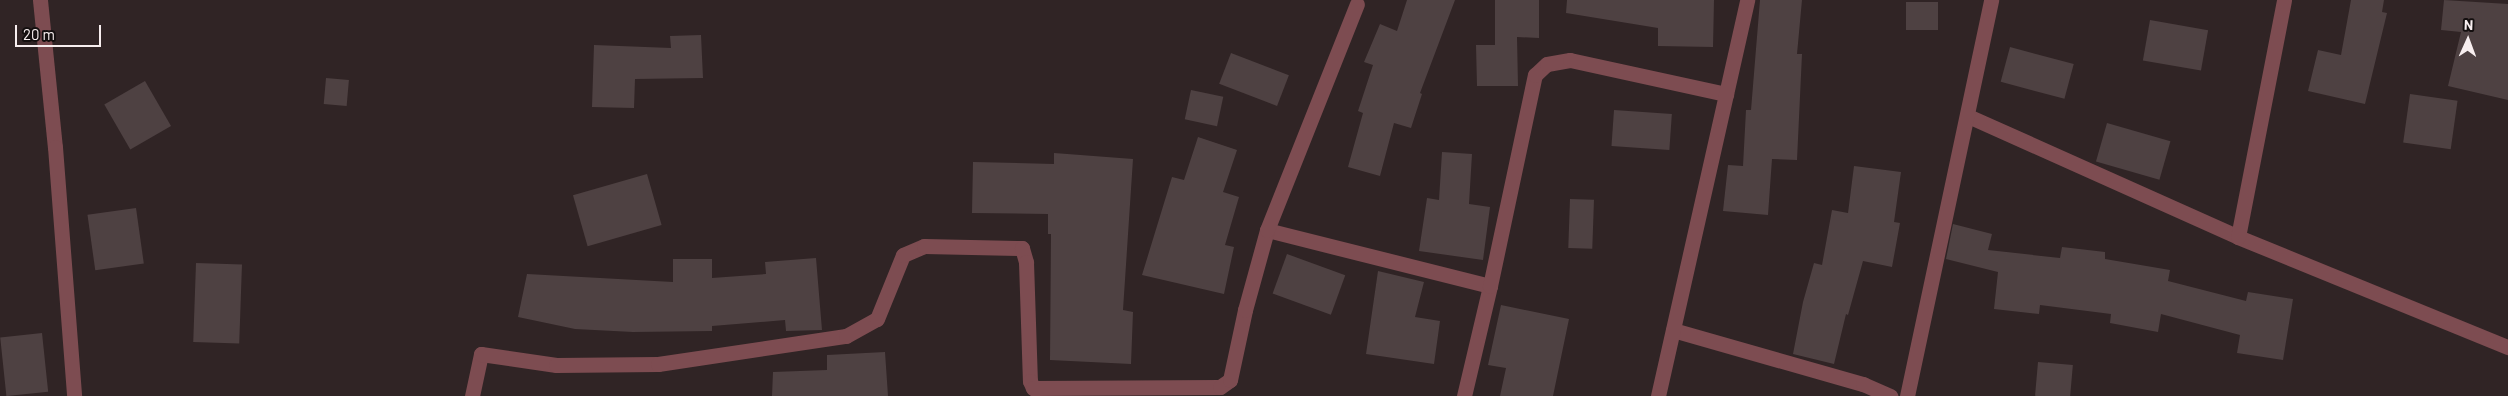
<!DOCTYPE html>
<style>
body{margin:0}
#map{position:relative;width:2508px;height:396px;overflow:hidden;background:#302425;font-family:Barlow,sans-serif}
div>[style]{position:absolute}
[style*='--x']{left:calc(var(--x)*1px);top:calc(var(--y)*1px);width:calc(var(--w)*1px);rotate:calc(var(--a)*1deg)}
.building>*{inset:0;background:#4e4142;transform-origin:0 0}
.minor>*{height:15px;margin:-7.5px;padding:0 7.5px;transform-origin:7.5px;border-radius:7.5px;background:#7d4c51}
span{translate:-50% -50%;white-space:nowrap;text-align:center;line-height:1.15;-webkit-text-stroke:4.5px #140f0f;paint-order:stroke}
.north{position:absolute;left:2443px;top:15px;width:50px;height:50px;-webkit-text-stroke:4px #140f0f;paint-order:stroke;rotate:2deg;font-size:14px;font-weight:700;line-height:20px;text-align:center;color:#f7eeef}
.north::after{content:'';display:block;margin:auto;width:18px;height:22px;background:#f7eeef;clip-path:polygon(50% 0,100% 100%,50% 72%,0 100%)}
.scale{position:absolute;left:15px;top:25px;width:86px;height:22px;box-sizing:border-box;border:2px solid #f7eeef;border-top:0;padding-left:6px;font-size:15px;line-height:18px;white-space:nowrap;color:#f7eeef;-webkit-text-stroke:4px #140f0f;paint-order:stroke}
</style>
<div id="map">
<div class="building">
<i style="clip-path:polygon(1407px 0,1455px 0,1420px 93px,1422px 94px,1411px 128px,1394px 123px,1380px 176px,1348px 167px,1363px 113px,1358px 111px,1373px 65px,1364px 62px,1380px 24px,1397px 31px)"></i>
<i style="clip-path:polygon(1495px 0,1539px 0,1539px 38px,1517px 37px,1518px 86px,1477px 86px,1476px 45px,1495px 45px)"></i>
<i style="clip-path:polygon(1567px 0,1714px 0,1713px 47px,1658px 46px,1658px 28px,1566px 13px)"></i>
<i style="clip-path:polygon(1760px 0,1802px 0,1797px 54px,1802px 54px,1797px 160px,1772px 159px,1768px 215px,1723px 211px,1728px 165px,1743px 166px,1746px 110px,1751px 110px)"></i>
<i style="clip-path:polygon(2351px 0,2384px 0,2382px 12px,2387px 13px,2365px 104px,2308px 91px,2318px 50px,2341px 55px)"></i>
<i style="clip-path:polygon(2444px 0,2508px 4px,2508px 100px,2448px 86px,2461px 32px,2441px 30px)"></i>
<i style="left:1906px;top:2px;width:32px;height:28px"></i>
<i style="left:2150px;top:20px;width:59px;height:41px;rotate:10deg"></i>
<i style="clip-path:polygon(701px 35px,703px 78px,635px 79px,634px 108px,592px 107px,594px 45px,671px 48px,670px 36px)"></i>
<i style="left:2010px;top:47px;width:66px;height:36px;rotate:15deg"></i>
<i style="left:1231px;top:53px;width:62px;height:33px;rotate:21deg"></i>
<i style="left:326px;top:78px;width:23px;height:26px;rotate:5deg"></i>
<i style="left:145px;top:81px;width:52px;height:47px;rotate:60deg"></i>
<i style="left:1191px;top:90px;width:33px;height:30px;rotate:12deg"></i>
<i style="left:2410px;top:94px;width:48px;height:49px;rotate:8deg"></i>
<i style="left:1614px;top:110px;width:58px;height:36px;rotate:4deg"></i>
<i style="left:2107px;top:123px;width:66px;height:40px;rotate:16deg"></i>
<i style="clip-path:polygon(1198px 137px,1237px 150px,1223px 192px,1239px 197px,1225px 245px,1234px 247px,1224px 294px,1142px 275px,1172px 177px,1184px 180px)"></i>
<i style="clip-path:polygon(1442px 152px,1472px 154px,1469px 204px,1490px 207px,1483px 260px,1419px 251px,1427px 198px,1439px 200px)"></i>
<i style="clip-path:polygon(1054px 153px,1133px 159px,1123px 310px,1133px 312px,1131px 364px,1050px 360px,1051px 234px,1048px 234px,1048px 214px,972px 213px,973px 162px,1054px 164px)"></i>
<i style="clip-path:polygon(1854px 166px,1901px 172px,1894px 222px,1900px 223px,1892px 267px,1863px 261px,1848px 315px,1846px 314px,1834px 364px,1793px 354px,1803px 302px,1814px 263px,1822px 265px,1832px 210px,1848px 213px)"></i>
<i style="left:647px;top:174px;width:53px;height:77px;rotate:74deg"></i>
<i style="left:1570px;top:199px;width:24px;height:49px;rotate:2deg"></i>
<i style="left:136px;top:208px;width:56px;height:49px;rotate:82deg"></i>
<i style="clip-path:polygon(1953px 224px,1992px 234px,1988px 250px,2060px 258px,2062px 247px,2105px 252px,2105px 259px,2170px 270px,2168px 281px,2246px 301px,2248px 292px,2293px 299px,2283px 360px,2237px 353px,2240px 335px,2161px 314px,2158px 332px,2110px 323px,2111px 314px,2040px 305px,2039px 314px,1994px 309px,1998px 272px,1946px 259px)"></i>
<i style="left:1287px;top:254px;width:62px;height:42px;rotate:20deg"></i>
<i style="clip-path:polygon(816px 258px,822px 330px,786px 331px,785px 320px,712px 326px,712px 331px,633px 332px,575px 329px,518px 317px,527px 274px,673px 282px,673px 259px,712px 259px,712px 278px,766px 274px,765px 262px)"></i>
<i style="left:196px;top:263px;width:46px;height:79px;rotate:2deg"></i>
<i style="clip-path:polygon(1378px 271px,1424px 282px,1415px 317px,1440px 321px,1434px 364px,1366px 354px)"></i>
<i style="clip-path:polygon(1501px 305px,1569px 319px,1553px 396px,1500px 396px,1506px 368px,1488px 365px)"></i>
<i style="left:42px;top:333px;width:59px;height:42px;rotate:84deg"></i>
<i style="clip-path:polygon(885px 352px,888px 396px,772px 396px,773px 372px,827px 370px,827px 355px)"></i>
<i style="left:2038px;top:362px;width:35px;height:34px;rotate:5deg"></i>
</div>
<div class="minor">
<i style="--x:40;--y:0;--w:148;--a:84.2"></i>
<i style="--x:55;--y:147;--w:250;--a:85.6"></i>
<i style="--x:1968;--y:116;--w:296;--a:24.1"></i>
<i style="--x:2238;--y:237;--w:292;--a:22.2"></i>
<i style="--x:1267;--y:230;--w:230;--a:14.1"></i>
<i style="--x:2238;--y:237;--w:241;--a:-79"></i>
<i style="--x:1673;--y:330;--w:198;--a:15.9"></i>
<i style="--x:1863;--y:384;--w:30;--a:24"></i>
<i style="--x:472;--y:396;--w:43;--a:-77.9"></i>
<i style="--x:481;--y:354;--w:76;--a:8.3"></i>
<i style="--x:556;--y:365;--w:102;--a:-0.6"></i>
<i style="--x:658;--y:364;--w:190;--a:-8.5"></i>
<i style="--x:846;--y:336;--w:35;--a:-29"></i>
<i style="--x:877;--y:319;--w:69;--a:-67.9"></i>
<i style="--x:903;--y:255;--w:23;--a:-23"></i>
<i style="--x:924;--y:246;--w:98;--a:1.2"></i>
<i style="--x:1022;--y:248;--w:15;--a:74"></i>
<i style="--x:1026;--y:262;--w:119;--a:88.1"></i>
<i style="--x:1030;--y:381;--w:8;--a:67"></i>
<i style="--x:1033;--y:388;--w:187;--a:-0.3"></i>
<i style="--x:1220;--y:387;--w:12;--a:-35"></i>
<i style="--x:1230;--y:380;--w:72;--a:-77.9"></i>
<i style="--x:1245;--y:310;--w:83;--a:-74.6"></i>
<i style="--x:1267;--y:230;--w:243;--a:-68.3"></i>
<i style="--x:1464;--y:396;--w:113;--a:-76.7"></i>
<i style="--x:1490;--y:286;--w:216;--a:-78"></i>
<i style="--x:1535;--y:75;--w:16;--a:-43"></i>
<i style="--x:1547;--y:64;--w:23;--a:-10"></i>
<i style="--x:1570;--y:60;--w:160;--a:12.3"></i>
<i style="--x:1658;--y:396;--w:406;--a:-77.3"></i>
<i style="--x:1907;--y:396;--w:405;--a:-78"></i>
</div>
<div class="north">N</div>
<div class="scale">20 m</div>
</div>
